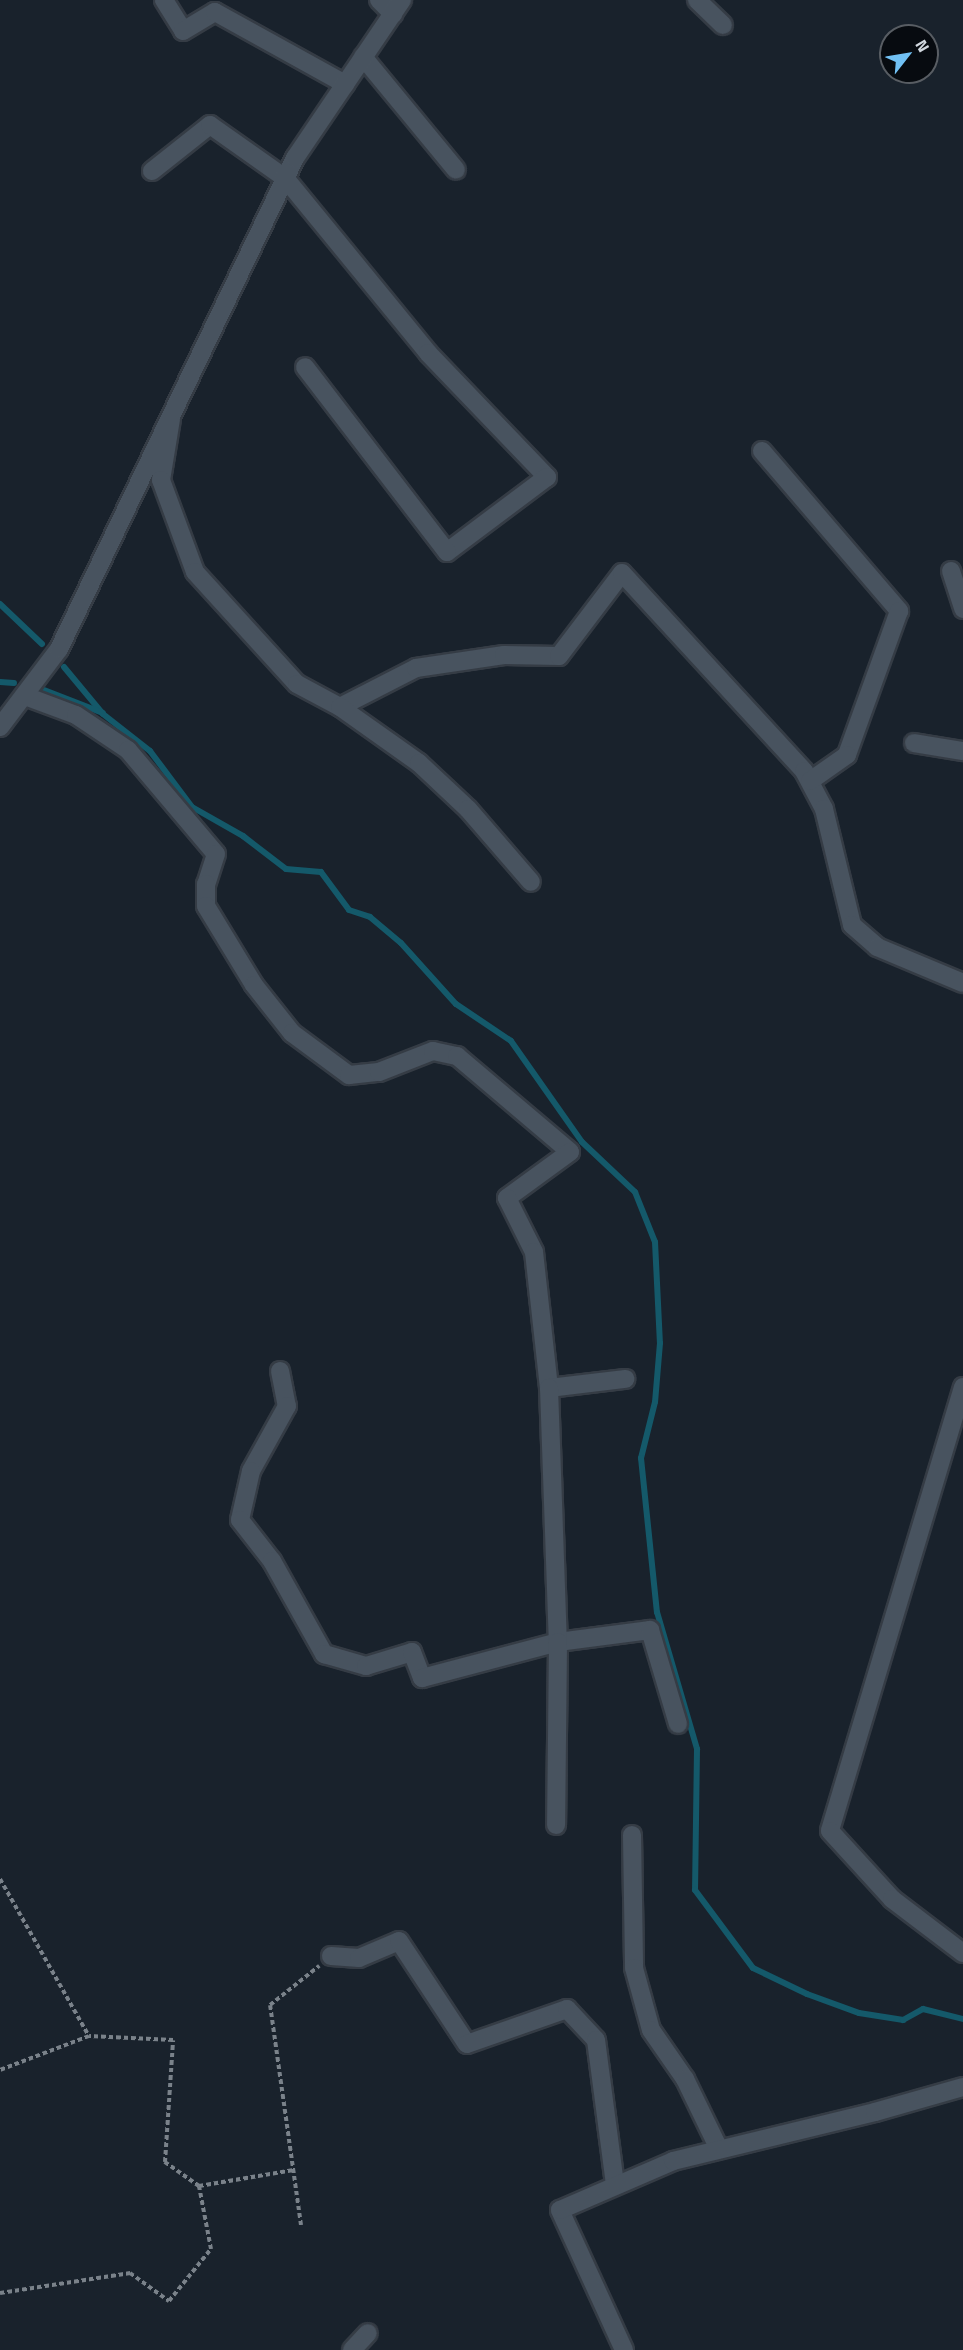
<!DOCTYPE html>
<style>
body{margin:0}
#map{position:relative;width:963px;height:2350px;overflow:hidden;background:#19222c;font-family:"Titillium Web",sans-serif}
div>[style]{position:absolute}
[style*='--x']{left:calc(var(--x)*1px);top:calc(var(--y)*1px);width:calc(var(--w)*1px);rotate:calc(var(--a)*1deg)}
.stream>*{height:6px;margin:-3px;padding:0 3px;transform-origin:3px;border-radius:3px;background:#14596a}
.path>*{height:4px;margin-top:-2px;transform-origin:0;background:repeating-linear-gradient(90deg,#7a828a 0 4.5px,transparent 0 7.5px)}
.roads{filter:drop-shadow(2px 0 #353c45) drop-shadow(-2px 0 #353c45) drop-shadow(0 2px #353c45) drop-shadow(0 -2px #353c45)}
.minor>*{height:18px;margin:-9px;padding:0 9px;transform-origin:9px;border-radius:9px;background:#48535f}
span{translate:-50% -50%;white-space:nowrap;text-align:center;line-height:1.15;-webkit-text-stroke:6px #070b10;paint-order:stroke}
.north{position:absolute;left:879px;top:24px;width:60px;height:60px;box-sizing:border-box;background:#070b10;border:2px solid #585d63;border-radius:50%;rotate:59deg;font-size:16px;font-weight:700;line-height:24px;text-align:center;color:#d1d8df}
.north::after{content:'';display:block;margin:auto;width:21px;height:27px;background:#71c1f4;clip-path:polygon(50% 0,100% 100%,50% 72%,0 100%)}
</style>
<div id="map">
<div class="stream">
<i style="--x:0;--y:604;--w:58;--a:43.6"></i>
<i style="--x:64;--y:667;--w:61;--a:50.3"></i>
<i style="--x:103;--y:714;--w:60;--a:38.2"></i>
<i style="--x:150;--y:751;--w:70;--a:53.1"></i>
<i style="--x:192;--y:807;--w:59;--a:29.6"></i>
<i style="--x:243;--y:836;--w:54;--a:37.5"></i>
<i style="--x:286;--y:869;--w:35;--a:5"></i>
<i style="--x:321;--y:872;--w:47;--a:53.6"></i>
<i style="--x:349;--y:910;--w:22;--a:18"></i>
<i style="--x:370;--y:917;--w:40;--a:40"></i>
<i style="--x:401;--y:943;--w:82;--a:48"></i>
<i style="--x:456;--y:1004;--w:66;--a:33.9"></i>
<i style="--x:511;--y:1041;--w:123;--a:54.9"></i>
<i style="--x:582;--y:1142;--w:73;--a:43.3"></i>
<i style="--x:635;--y:1192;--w:54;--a:68.2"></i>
<i style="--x:655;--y:1242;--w:101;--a:87.2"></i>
<i style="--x:660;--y:1343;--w:59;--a:94.8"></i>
<i style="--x:655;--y:1402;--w:58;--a:104"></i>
<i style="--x:641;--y:1458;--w:155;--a:84.1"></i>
<i style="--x:657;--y:1612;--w:143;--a:73.7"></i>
<i style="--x:697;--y:1749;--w:141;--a:90.8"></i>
<i style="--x:695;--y:1890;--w:97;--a:53.4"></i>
<i style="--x:753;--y:1968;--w:60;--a:25.7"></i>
<i style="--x:807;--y:1994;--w:55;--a:20.1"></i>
<i style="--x:859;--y:2013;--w:45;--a:9"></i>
<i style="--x:903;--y:2020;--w:23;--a:-29"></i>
<i style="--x:923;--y:2009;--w:41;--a:14"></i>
<i style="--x:0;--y:682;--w:14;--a:4"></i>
<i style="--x:44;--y:690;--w:63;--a:21.3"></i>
</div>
<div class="path">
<i style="--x:0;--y:1879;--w:180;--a:60.5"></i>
<i style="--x:89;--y:2036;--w:95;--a:159.1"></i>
<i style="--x:199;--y:2186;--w:96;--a:-9.6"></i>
<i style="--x:301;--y:2225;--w:222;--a:-98"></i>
<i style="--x:270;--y:2005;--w:63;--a:-38.5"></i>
<i style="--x:0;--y:2293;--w:132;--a:-8.7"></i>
<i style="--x:130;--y:2273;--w:48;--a:35.7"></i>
<i style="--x:169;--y:2301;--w:67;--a:-51.1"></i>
<i style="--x:211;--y:2249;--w:64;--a:-100.8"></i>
<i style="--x:199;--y:2186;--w:42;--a:-144.8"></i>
<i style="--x:165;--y:2162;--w:122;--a:-86.2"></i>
<i style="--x:173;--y:2040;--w:84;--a:-177.3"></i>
</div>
<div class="roads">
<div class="minor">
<i style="--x:164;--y:0;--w:36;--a:58"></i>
<i style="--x:183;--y:31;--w:37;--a:-31"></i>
<i style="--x:215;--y:12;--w:149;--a:29"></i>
<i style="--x:379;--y:0;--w:20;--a:45"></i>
<i style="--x:697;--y:0;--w:36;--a:44"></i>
<i style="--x:363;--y:57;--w:146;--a:50.5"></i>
<i style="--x:152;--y:171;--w:74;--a:-38.4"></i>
<i style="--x:210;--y:125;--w:92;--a:35.2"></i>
<i style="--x:285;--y:178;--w:226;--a:50.7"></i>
<i style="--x:428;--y:353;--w:172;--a:46.2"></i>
<i style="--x:547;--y:477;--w:125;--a:143.1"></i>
<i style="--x:447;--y:552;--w:233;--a:-127.5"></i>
<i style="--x:171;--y:419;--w:62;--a:99.3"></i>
<i style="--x:161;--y:480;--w:98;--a:69.7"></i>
<i style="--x:195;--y:572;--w:151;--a:47.7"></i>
<i style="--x:297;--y:684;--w:49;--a:28.1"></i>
<i style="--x:340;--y:707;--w:85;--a:-27.2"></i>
<i style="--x:416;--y:668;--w:89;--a:-8.4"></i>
<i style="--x:504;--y:655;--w:55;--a:1"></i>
<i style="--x:559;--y:656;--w:104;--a:-52.8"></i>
<i style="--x:622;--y:573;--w:269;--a:47.4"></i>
<i style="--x:804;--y:771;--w:43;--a:62.2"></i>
<i style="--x:824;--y:809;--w:119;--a:76.4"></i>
<i style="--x:852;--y:925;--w:33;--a:41"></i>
<i style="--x:877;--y:947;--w:93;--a:22.7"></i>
<i style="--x:762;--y:451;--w:211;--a:49.4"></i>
<i style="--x:899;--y:611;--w:153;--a:109.9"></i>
<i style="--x:847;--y:755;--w:45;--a:144.9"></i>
<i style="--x:951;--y:571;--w:40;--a:72"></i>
<i style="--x:25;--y:696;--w:54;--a:20.4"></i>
<i style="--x:76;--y:715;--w:63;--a:33.9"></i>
<i style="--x:128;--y:750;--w:136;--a:49.8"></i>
<i style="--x:216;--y:854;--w:32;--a:108"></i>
<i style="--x:206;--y:884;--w:22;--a:90"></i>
<i style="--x:206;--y:906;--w:92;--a:58.7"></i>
<i style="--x:254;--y:985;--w:61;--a:51.6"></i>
<i style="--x:292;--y:1033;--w:71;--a:36.4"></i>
<i style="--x:349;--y:1075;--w:30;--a:-6"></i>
<i style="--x:379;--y:1072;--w:58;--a:-21.3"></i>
<i style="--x:433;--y:1051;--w:25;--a:12"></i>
<i style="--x:457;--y:1056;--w:148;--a:40.3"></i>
<i style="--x:570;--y:1152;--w:78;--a:143.9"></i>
<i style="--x:507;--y:1198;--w:60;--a:63.4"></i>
<i style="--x:534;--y:1252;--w:137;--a:83.7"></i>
<i style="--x:549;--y:1388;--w:77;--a:-6.8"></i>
<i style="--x:340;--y:707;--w:97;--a:35.3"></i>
<i style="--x:419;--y:763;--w:67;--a:43.2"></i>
<i style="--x:468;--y:809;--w:96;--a:49.2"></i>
<i style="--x:0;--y:727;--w:98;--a:-52.9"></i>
<i style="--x:59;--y:649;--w:545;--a:-64.33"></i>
<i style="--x:295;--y:158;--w:191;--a:-55.9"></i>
<i style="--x:914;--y:743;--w:50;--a:9.3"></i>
<i style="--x:280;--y:1371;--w:36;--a:79"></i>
<i style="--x:287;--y:1406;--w:74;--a:119"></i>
<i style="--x:251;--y:1471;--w:50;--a:102.7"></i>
<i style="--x:240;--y:1520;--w:52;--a:52"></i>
<i style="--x:272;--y:1561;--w:107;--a:60.8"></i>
<i style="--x:324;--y:1654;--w:44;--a:15.9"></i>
<i style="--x:366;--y:1666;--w:48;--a:-16.9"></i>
<i style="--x:412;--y:1652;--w:28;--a:69"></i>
<i style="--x:422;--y:1678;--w:141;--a:-14.8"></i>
<i style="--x:558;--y:1642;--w:93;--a:-7.4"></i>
<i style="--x:650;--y:1630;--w:98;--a:73.4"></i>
<i style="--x:963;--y:1387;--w:463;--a:106.7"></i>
<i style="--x:830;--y:1831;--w:92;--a:47.6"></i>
<i style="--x:892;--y:1899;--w:89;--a:37.3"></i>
<i style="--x:549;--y:1388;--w:254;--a:88"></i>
<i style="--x:558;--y:1642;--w:183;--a:90.6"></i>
<i style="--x:632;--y:1835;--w:133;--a:89.1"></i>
<i style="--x:634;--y:1968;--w:64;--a:74.7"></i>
<i style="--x:651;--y:2030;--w:60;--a:55.2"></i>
<i style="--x:685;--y:2079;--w:78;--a:64.1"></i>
<i style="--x:331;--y:1956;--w:28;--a:4"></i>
<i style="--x:359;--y:1958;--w:43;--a:-23"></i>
<i style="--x:399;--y:1941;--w:123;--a:56.6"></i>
<i style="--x:467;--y:2044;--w:106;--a:-19.3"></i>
<i style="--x:567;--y:2009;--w:42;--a:46.9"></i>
<i style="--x:596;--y:2040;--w:146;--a:82.5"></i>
<i style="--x:352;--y:2350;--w:23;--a:-47"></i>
<i style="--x:624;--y:2350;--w:154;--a:-114.6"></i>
<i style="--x:560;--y:2210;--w:123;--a:-23.4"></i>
<i style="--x:673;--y:2161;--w:208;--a:-13.6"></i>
<i style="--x:875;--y:2112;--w:91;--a:-15.9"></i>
</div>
</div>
<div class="north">N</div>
</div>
